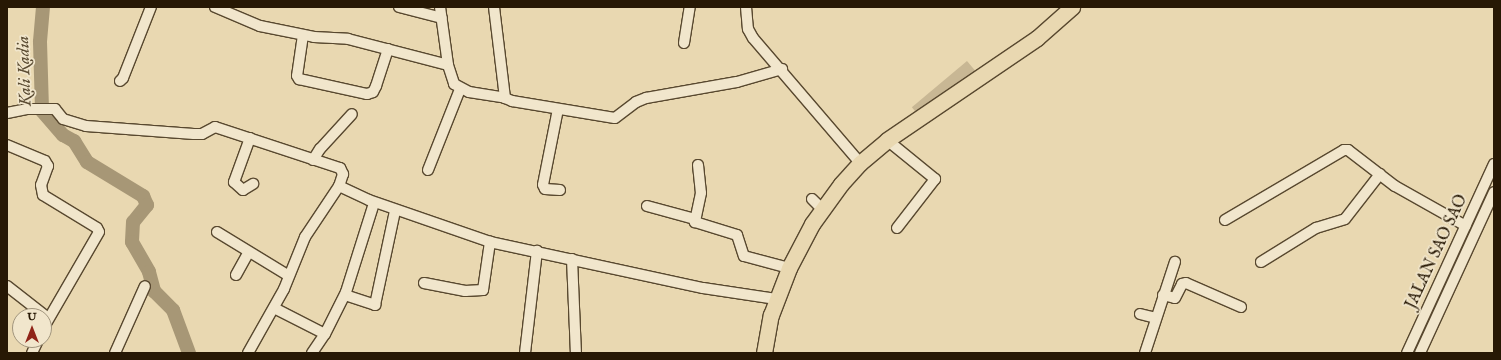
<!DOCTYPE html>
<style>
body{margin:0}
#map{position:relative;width:1501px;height:360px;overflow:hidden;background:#e9d8b1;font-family:"IM FELL English",serif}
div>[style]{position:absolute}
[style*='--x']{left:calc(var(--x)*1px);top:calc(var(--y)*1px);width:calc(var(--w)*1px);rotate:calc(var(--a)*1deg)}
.green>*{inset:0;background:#c8b794;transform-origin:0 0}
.river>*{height:14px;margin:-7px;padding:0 7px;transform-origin:7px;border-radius:7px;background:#a79776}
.roads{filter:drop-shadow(1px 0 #58482f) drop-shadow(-1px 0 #58482f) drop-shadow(0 1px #58482f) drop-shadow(0 -1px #58482f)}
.minor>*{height:10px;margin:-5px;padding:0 5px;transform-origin:5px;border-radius:5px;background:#f1e6cc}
.highway>*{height:15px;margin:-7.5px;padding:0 7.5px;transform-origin:7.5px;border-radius:7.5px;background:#e9d8b1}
span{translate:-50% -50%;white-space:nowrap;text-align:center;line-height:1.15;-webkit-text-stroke:3.5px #f1e6cc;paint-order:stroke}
.street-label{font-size:16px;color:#271804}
.water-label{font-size:17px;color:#5a4b32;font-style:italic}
.frame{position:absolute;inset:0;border:8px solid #271804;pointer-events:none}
.north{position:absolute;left:12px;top:308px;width:40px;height:40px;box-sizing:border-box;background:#f1e6cc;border:1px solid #a0947c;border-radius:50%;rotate:0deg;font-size:11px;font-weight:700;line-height:16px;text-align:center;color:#271804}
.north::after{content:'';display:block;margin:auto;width:14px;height:18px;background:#8f2418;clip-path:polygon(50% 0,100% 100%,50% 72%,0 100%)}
</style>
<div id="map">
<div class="green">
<i style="left:967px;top:61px;width:17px;height:72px;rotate:50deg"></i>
</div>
<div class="river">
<i style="--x:43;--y:7;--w:35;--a:95"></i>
<i style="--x:40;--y:42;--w:69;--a:88.3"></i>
<i style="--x:42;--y:111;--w:32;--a:49"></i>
<i style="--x:63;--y:135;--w:13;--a:29"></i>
<i style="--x:74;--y:141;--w:25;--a:58"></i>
<i style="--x:87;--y:162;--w:66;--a:31.3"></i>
<i style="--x:143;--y:196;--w:10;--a:66"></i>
<i style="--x:147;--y:205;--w:22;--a:129"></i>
<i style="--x:133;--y:222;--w:20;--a:93"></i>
<i style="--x:132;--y:242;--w:34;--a:60"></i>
<i style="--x:149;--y:272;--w:20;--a:75"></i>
<i style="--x:154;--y:291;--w:27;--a:45"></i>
<i style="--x:173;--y:310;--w:46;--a:69.6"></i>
</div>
<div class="roads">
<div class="minor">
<i style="--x:215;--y:7;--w:49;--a:22.9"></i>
<i style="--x:260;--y:26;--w:55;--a:11.5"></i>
<i style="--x:314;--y:37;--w:34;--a:3"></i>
<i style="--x:348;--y:39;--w:103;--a:14.6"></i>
<i style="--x:399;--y:7;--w:44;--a:14.3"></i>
<i style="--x:440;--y:7;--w:59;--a:82.1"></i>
<i style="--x:448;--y:65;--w:20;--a:72"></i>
<i style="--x:454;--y:84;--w:17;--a:28"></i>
<i style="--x:469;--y:92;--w:36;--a:9"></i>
<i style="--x:494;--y:7;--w:92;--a:83.1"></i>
<i style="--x:505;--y:98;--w:8;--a:23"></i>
<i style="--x:512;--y:101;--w:104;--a:9.4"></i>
<i style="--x:615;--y:118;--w:26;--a:-37"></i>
<i style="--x:636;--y:102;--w:11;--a:-22"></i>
<i style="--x:646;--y:98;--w:92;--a:-10"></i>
<i style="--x:737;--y:82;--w:47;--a:-16.1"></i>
<i style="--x:746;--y:7;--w:22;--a:85"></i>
<i style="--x:748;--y:29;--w:10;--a:61"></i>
<i style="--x:753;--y:38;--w:165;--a:49.4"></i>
<i style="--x:303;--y:35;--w:41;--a:98.3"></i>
<i style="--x:297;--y:76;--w:4;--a:56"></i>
<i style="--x:299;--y:79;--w:70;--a:12.4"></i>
<i style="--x:367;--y:94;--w:6;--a:-18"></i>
<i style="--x:373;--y:92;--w:7;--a:-63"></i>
<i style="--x:376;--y:86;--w:39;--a:-72"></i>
<i style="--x:684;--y:43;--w:36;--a:-81"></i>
<i style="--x:120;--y:81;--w:4;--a:-45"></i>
<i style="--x:123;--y:78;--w:76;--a:-68.5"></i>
<i style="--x:558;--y:109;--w:77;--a:101.2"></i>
<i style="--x:543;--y:185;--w:4;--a:63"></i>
<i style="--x:545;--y:189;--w:15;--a:4"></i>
<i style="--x:7;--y:113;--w:20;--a:-11"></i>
<i style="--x:27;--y:109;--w:28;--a:0"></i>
<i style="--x:55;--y:109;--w:13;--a:51"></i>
<i style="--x:63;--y:119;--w:24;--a:17"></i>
<i style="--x:86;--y:126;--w:108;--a:4.2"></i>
<i style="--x:194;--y:134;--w:8;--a:0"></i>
<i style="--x:202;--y:134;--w:15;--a:-28"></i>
<i style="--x:215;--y:127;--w:132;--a:18.2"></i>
<i style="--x:340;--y:168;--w:7;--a:63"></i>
<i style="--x:343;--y:174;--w:13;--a:108"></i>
<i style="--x:339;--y:186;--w:33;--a:25"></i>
<i style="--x:369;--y:200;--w:128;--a:19.1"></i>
<i style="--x:490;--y:242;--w:218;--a:12.2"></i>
<i style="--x:703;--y:288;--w:74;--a:8.6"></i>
<i style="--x:250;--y:138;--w:47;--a:110"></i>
<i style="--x:234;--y:182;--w:12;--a:42"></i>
<i style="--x:243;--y:190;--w:12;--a:-31"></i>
<i style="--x:887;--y:140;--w:62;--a:39.1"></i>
<i style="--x:935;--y:179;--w:62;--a:127.8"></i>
<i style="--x:7;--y:145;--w:41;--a:22.8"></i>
<i style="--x:45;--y:161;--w:6;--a:59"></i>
<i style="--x:48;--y:166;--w:20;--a:110"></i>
<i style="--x:41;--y:185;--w:10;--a:79"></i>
<i style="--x:43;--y:195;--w:63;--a:31.4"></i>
<i style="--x:97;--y:228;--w:4;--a:63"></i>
<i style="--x:99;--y:232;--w:110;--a:120.1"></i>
<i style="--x:313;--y:160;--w:13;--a:-58"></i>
<i style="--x:320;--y:149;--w:47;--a:-47.6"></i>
<i style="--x:698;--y:165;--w:28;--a:84"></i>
<i style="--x:701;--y:193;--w:30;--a:102"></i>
<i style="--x:695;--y:222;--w:44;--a:17.2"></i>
<i style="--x:737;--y:235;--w:22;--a:72"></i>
<i style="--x:744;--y:256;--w:47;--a:14.9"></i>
<i style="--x:428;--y:170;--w:87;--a:-68.4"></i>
<i style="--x:812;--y:199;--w:14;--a:45"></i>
<i style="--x:647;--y:206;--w:50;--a:15.2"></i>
<i style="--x:1225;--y:220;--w:138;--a:-30.5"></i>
<i style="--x:1344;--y:150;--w:4;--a:0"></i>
<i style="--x:1348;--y:150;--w:59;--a:37.5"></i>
<i style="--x:1395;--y:186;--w:81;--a:29.4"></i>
<i style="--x:217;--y:232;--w:84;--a:31.4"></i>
<i style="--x:572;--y:259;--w:94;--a:87.6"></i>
<i style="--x:1261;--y:262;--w:65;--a:-31.7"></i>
<i style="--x:1316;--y:228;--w:30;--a:-17"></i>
<i style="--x:1345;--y:219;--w:57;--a:-52.1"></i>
<i style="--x:236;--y:275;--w:26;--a:-61"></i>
<i style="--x:424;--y:283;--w:42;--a:11"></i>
<i style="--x:465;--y:291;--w:18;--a:-3"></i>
<i style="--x:483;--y:290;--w:49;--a:-81.7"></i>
<i style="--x:7;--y:286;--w:52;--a:38"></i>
<i style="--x:345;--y:295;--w:32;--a:18"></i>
<i style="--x:375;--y:305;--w:96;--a:-78"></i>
<i style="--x:1163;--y:295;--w:12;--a:14"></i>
<i style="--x:1175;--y:298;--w:16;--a:-63"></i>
<i style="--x:1182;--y:284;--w:4;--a:-14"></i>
<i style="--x:1186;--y:283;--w:60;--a:23.6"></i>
<i style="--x:274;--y:308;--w:57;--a:27"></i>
<i style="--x:325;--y:334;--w:47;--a:-63.4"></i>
<i style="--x:346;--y:292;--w:93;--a:-72.5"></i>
<i style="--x:1140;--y:314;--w:16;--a:14"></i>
<i style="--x:32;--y:353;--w:14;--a:-65"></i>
<i style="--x:115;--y:353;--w:73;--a:-65.9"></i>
<i style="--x:248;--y:353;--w:73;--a:-60.6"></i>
<i style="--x:284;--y:289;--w:56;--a:-68"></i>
<i style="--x:305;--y:237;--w:61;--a:-56.3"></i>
<i style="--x:312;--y:353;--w:23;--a:-56"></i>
<i style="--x:525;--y:353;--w:103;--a:-83.3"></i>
<i style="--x:1145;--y:353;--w:96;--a:-71.8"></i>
<i style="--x:1407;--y:353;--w:208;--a:-65.3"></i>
<i style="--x:1420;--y:353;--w:177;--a:-65.3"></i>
</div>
<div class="highway">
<i style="--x:764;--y:353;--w:39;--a:-80"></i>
<i style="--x:771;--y:315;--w:50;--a:-69"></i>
<i style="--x:789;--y:268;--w:50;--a:-62.4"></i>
<i style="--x:812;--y:224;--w:49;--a:-54.1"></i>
<i style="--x:841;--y:184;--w:28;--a:-48"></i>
<i style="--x:860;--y:163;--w:35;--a:-40"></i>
<i style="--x:887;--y:140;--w:181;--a:-34.2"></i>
<i style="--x:1037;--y:38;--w:47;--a:-41.5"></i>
</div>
</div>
<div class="street-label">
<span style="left:1437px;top:252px;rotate:-65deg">JALAN SAO SAO</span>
</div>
<div class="water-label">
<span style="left:25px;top:71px;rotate:-92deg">Kali Kadia</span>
</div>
<div class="frame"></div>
<div class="north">U</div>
</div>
